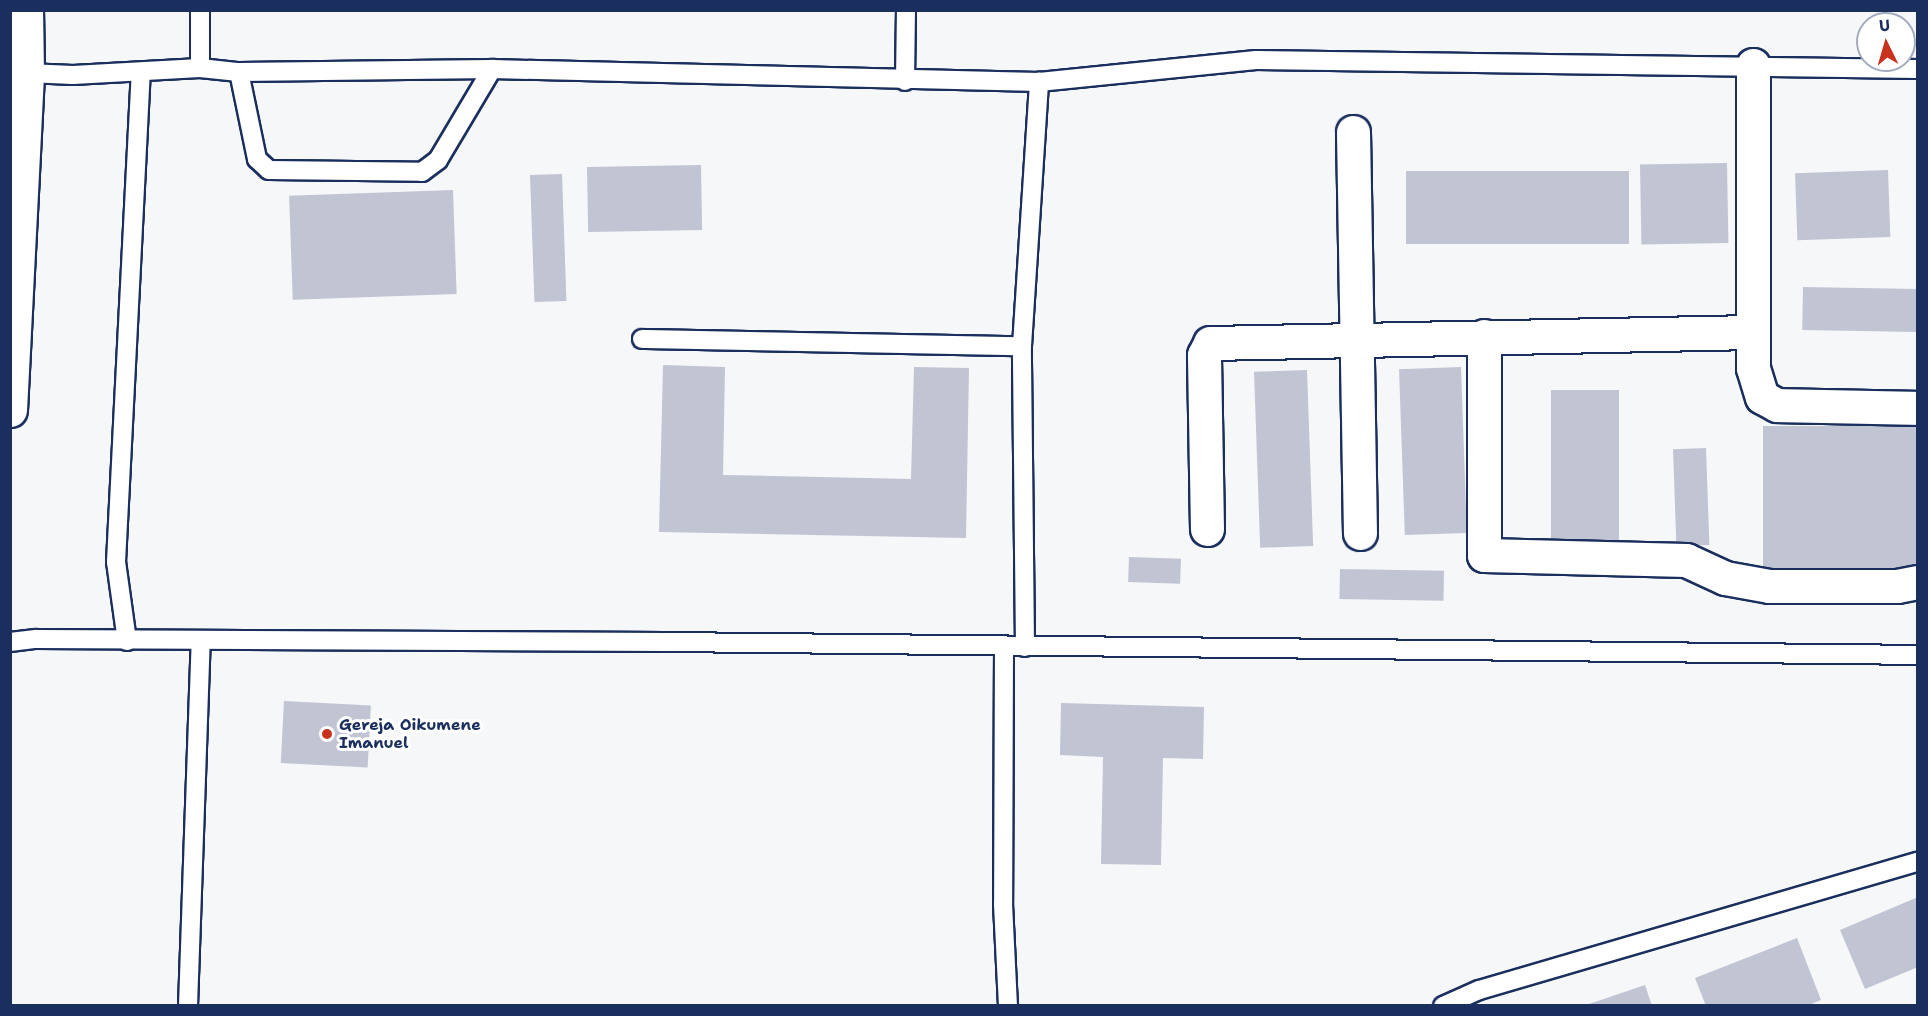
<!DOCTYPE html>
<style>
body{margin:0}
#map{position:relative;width:1928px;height:1016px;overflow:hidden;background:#f6f7f9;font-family:"Shantell Sans",sans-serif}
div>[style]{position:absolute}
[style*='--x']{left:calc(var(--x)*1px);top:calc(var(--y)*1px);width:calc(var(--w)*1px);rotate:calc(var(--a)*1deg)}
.building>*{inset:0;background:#c0c4d3;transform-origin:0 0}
.roads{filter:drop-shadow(2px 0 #1b2f5e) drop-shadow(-2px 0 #1b2f5e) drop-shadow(0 2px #1b2f5e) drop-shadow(0 -2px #1b2f5e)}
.service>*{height:18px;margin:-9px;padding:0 9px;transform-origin:9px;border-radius:9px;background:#fff}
.minor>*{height:33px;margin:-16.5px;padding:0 16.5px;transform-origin:16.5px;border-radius:16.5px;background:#fff}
.tertiary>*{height:33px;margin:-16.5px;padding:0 16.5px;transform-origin:16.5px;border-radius:16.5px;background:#fff}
.dots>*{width:16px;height:16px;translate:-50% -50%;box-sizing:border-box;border:3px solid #fff;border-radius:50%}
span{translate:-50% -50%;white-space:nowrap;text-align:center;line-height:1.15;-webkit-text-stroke:6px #fff;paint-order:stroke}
.poi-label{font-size:16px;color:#1b2f5e;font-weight:700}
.left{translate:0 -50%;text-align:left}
.frame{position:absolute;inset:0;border:12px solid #1b2f5e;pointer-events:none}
.north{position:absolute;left:1856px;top:12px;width:60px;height:60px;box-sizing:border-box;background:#fff;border:2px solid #a4acbf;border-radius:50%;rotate:355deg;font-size:16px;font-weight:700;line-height:24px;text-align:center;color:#1b2f5e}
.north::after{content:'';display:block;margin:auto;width:21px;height:27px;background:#c8321e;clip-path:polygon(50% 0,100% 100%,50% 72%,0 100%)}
</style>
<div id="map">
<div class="building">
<i style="left:1727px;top:163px;width:80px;height:87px;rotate:89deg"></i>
<i style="left:701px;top:165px;width:65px;height:114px;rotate:89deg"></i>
<i style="left:1888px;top:170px;width:67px;height:93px;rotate:88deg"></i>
<i style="left:1629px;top:171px;width:73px;height:223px;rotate:90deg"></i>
<i style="left:562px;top:174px;width:127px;height:32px;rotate:88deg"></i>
<i style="left:453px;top:190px;width:104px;height:164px;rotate:88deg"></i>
<i style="left:1803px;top:287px;width:115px;height:43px;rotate:1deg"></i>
<i style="clip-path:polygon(663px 365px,725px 367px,723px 475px,911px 479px,914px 367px,969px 368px,966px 538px,659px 532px)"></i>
<i style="left:1461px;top:367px;width:166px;height:62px;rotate:88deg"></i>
<i style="left:1307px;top:370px;width:176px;height:53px;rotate:88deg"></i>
<i style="left:1551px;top:390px;width:68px;height:151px"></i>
<i style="left:1918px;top:426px;width:148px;height:155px;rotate:90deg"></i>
<i style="left:1706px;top:448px;width:97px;height:33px;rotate:88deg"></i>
<i style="left:1129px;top:557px;width:52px;height:25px;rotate:2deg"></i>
<i style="left:1340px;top:569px;width:104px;height:30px;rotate:1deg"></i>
<i style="left:284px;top:701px;width:87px;height:62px;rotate:3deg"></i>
<i style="clip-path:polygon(1061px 703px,1204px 707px,1203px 759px,1163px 758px,1161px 865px,1101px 864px,1103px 757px,1060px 755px)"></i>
<i style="clip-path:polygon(1918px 897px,1918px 967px,1865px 989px,1840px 930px)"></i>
<i style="clip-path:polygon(1797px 938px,1821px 1000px,1807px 1006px,1706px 1006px,1695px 978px)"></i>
<i style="clip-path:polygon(1645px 985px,1652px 1006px,1586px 1006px,1586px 1005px)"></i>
</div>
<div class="roads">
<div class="service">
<i style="--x:200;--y:68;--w:58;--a:-90"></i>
<i style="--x:239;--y:72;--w:89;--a:78.3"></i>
<i style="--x:257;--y:159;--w:16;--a:43"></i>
<i style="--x:269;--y:170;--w:153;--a:0.7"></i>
<i style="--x:422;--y:172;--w:20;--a:-37"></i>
<i style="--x:438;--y:160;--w:106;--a:-59.3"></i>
<i style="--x:27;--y:73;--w:46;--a:2.5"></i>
<i style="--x:73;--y:75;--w:127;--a:-3.2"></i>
<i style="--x:200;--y:68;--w:39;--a:6"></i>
<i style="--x:239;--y:72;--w:253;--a:-0.7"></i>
<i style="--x:492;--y:69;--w:547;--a:1.36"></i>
<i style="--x:1039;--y:82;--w:218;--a:-5.8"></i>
<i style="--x:1256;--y:60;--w:662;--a:0.78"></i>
<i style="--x:905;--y:81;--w:71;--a:-89.2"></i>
<i style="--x:642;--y:339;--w:380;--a:1.1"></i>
<i style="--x:127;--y:641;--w:80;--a:-97.9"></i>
<i style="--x:116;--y:562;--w:491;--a:-87.1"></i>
<i style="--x:10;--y:642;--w:26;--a:-7"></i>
<i style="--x:36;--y:639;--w:630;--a:0.27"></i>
<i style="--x:666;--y:642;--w:1252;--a:0.59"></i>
<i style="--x:1004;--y:647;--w:257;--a:90.2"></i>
<i style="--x:1003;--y:904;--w:102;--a:87.2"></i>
<i style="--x:1025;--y:647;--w:301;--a:-90.6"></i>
<i style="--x:1022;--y:346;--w:265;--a:-86.3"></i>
<i style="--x:188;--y:1006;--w:365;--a:-88"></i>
<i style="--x:1443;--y:1006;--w:39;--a:-24"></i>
<i style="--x:1479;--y:990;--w:457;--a:-16.3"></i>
</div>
<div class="minor">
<i style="--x:1753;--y:65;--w:303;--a:90"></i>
<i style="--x:1753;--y:368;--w:30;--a:73"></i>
<i style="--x:1762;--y:397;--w:17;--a:28"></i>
<i style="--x:1777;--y:405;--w:141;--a:1.2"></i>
<i style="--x:1353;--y:132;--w:401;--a:89"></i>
<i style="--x:1484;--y:336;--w:219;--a:90"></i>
<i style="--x:1484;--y:555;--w:202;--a:1.4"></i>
<i style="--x:1686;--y:560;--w:43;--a:24.8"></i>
<i style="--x:1725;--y:578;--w:45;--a:10.3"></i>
<i style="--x:1769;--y:586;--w:128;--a:0"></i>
<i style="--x:1897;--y:586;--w:21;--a:-11"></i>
<i style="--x:1207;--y:529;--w:174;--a:-91"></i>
<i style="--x:1204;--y:355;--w:13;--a:-63"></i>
<i style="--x:1210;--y:343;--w:542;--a:-1.16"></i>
</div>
<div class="tertiary">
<i style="--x:10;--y:410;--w:337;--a:-87.1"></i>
<i style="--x:27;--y:73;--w:63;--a:-90.9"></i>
</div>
</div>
<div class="dots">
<i style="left:327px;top:734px;background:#c8321e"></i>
</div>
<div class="poi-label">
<span class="left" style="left:339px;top:734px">Gereja Oikumene<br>Imanuel</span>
</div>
<div class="frame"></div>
<div class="north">U</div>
</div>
